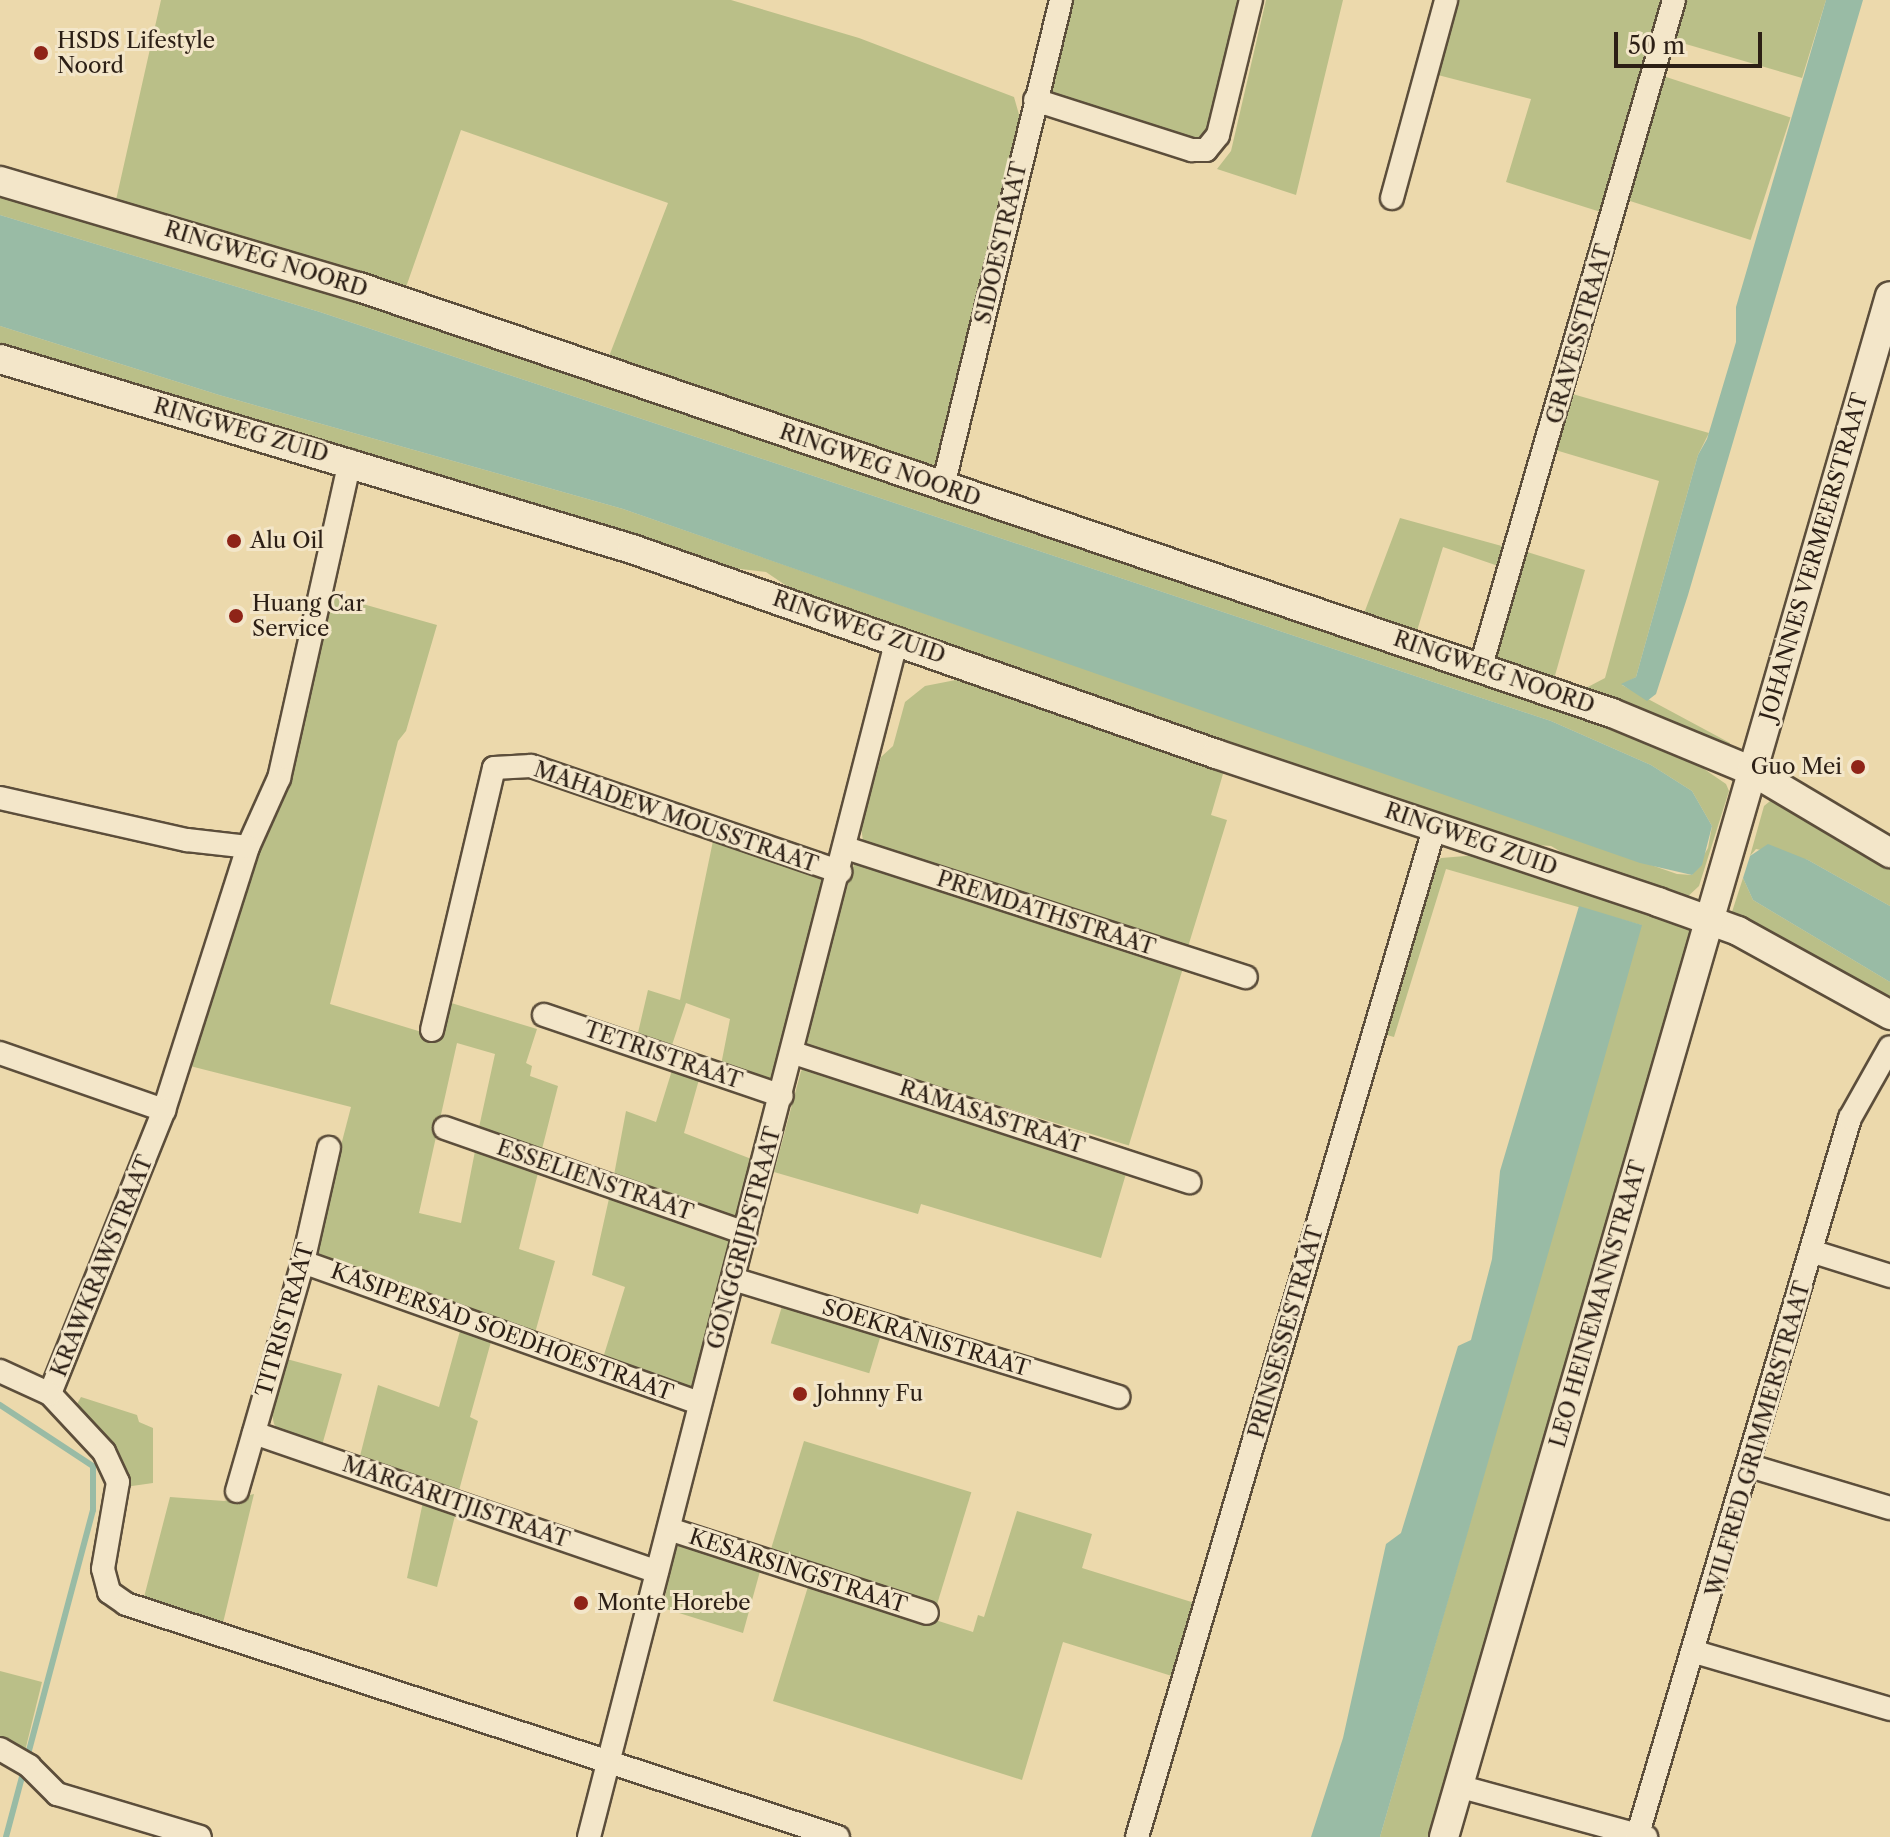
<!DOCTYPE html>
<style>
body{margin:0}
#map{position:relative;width:1890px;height:1837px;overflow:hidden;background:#ecd9ac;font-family:"Libre Caslon Text",serif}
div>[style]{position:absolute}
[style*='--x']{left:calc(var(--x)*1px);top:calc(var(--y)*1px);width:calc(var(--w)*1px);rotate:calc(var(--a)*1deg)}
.green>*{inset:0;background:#babf88;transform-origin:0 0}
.water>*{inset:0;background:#99bba5}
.stream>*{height:6px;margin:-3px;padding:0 3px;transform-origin:3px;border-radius:3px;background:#99bba5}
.roads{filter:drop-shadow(2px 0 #5c4e3b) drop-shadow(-2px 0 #5c4e3b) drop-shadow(0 2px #5c4e3b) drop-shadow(0 -2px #5c4e3b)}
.minor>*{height:22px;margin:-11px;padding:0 11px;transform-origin:11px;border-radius:11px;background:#f3e6c9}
.tertiary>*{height:28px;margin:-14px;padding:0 14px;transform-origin:14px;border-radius:14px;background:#f3e6c9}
.dots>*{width:22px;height:22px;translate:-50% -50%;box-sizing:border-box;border:4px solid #f3e6c9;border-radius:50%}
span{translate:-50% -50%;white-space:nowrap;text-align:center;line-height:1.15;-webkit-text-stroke:6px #f3e6c9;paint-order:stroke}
.poi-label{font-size:22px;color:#2c1f15}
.left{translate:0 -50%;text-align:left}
.right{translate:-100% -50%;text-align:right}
.street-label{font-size:22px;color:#2c1f15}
.scale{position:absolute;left:1614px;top:32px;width:148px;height:36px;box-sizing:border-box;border:4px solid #2c1f15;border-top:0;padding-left:10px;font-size:24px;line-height:28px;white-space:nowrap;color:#2c1f15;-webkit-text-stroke:6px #f3e6c9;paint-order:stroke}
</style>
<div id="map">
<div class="green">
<i style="clip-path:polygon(161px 0,731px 0,859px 38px,1014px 97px,1022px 125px,937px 463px,926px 468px,608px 359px,668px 203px,461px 130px,405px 290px,116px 200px)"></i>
<i style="clip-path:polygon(1068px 0,1255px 0,1210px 145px,1045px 94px)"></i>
<i style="clip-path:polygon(1266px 0,1343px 0,1296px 195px,1217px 169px,1231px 151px)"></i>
<i style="clip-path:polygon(1455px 0,1669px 0,1607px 214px,1506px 182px,1531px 99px,1434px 74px)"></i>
<i style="clip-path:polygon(1683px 0,1826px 0,1802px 78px,1672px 40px)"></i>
<i style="left:1663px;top:76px;width:134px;height:129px;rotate:18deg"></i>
<i style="clip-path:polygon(0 191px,165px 236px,1600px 719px,1691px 760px,1726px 784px,1729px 791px,1699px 886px,1683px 901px,1589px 868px,1551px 846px,1522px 844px,797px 593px,766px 572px,732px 568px,521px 501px,0 352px,0 326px,219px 395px,623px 509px,1677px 874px,1692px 875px,1708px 848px,1712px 826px,1692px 791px,1651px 765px,1551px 721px,320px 312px,0 215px)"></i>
<i style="clip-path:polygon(1569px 393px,1709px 433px,1698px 455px,1636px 677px,1622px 685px,1730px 743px,1729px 752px,1584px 689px,1605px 678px,1659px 481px,1552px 449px)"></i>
<i style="clip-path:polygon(1400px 518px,1509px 548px,1504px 568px,1443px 547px,1416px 634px,1363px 616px)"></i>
<i style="clip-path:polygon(1524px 551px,1585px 570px,1554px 679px,1501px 662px,1496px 653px)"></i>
<i style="clip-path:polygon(331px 595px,437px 625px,406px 731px,398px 741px,330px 1004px,438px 1037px,448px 1002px,537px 1029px,526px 1063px,532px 1066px,530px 1076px,558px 1086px,541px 1153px,478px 1132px,495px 1054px,457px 1043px,419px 1213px,461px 1223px,475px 1151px,538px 1173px,519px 1249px,555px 1261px,535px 1333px,317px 1256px,315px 1245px,351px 1107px,190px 1066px,259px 851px,280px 802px)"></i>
<i style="clip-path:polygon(971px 677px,1225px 767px,1211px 815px,1227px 820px,1187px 950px,871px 848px,863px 841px,861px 827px,881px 757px,893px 746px,905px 702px,925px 686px)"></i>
<i style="clip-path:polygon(1775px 797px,1890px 859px,1890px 906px,1808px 860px,1756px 849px,1750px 856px,1764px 806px)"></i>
<i style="clip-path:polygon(714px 836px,824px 878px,773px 1080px,768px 1083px,720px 1070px,730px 1019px,686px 1003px,671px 1048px,637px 1037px,648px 990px,680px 1000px)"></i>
<i style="clip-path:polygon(1478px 855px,1688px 927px,1691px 934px,1434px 1837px,1380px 1837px,1641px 925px,1446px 869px,1394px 1037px,1383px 1034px,1434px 864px,1441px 858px)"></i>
<i style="left:855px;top:861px;width:345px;height:192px;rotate:17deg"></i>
<i style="clip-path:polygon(1743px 878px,1753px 900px,1890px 982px,1890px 1005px,1731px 915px)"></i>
<i style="clip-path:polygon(807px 1066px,1128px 1167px,1101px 1258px,921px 1204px,918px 1214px,774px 1172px,801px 1071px)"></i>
<i style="clip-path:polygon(673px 1067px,700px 1076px,684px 1133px,754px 1160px,736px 1221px,618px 1181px,614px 1175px,626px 1111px,656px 1122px)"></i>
<i style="clip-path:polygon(610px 1194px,731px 1238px,692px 1389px,603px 1358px,625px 1287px,592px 1275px)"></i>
<i style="left:783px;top:1303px;width:103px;height:42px;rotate:17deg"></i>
<i style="clip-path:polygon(463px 1320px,494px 1331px,470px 1417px,478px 1421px,458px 1494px,359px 1460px,378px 1385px,439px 1407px)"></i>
<i style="clip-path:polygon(283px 1358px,342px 1374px,321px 1449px,281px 1434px,274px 1424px,270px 1404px)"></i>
<i style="clip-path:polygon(81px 1397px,137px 1415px,139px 1422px,153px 1428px,153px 1483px,125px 1487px,74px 1409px)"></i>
<i style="left:804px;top:1441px;width:175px;height:122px;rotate:17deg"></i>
<i style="clip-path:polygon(254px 1494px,222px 1627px,143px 1601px,170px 1497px,224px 1501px)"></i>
<i style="clip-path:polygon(424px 1497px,457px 1508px,437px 1587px,407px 1578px)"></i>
<i style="clip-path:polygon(1017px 1511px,1092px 1534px,1082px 1568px,1198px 1604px,1175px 1677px,1063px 1642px,1022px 1780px,773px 1701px,810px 1580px,973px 1632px,978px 1615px,984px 1617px)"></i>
<i style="clip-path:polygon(681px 1541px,762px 1564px,743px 1633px,663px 1608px,674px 1551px)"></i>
<i style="clip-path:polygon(0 1671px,42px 1682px,25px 1751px,0 1745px)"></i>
</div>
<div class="water">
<i style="clip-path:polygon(1826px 0,1863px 0,1688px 595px,1656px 694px,1647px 701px,1621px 684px,1636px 677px,1698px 455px,1707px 439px,1736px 342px,1736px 307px)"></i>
<i style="clip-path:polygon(0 215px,320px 312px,1551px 721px,1651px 765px,1692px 791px,1712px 826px,1702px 865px,1692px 875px,1640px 863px,623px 509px,219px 395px,0 326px)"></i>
<i style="clip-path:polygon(1768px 844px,1808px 860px,1890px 906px,1890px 982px,1753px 900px,1743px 878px,1750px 856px)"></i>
<i style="clip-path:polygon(1579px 906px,1642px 925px,1601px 1070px,1380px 1837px,1311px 1837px,1343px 1738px,1386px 1544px,1401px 1533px,1458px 1346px,1471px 1340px,1492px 1259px,1500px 1171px)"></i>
</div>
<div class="stream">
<i style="--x:0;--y:1405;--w:111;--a:33.3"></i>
<i style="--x:93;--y:1466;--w:44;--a:90"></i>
<i style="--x:93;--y:1510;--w:338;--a:104.9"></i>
</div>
<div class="roads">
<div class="minor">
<i style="--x:1035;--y:100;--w:165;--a:17.7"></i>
<i style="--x:1192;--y:150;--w:14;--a:0"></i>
<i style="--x:1206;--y:150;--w:19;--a:-51"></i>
<i style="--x:1218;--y:135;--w:139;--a:-76.3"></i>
<i style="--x:1392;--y:198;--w:205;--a:-74.7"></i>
<i style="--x:350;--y:461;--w:325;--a:102.6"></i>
<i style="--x:279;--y:778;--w:76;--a:114.2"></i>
<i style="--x:248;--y:847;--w:276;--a:107.7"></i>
<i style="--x:164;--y:1110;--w:306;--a:111.9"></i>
<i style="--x:50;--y:1394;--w:79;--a:47"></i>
<i style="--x:104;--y:1452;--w:33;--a:65"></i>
<i style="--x:118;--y:1482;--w:88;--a:99.8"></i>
<i style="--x:103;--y:1569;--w:24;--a:75"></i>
<i style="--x:109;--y:1592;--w:21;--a:35"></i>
<i style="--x:126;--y:1604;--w:749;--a:18.12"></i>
<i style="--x:943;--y:486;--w:500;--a:-76.35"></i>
<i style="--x:1481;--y:666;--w:693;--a:-73.84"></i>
<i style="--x:0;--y:798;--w:192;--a:12.7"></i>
<i style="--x:187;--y:840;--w:61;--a:6.5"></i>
<i style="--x:846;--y:848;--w:420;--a:17.9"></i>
<i style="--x:544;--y:1015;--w:251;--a:18.8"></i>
<i style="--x:432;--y:1030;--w:269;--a:-76.7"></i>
<i style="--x:494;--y:768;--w:37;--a:-3"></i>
<i style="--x:531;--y:766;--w:327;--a:18.9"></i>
<i style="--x:0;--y:1053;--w:174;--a:19.2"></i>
<i style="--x:794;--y:1053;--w:416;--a:18.1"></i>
<i style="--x:445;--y:1128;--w:318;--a:19.3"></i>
<i style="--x:1814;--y:1252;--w:80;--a:17.5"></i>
<i style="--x:303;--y:1262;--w:421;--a:19.6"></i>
<i style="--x:733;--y:1279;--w:403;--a:17"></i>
<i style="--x:0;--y:1371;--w:55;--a:24.7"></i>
<i style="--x:254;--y:1433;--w:426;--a:19"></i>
<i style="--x:1750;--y:1466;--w:146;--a:16.7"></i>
<i style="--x:237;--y:1491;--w:238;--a:-73.9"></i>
<i style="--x:303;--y:1262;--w:117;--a:-77.2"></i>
<i style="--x:669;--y:1529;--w:271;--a:18"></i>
<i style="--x:1695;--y:1652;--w:203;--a:16.3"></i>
<i style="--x:0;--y:1749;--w:34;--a:30"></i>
<i style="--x:29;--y:1766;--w:40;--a:45"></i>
<i style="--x:57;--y:1794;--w:149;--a:16.7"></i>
<i style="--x:1458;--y:1786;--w:195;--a:15.2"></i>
<i style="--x:589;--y:1837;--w:1237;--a:-75.58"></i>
<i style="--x:1137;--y:1837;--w:1054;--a:-73.58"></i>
<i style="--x:1637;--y:1837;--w:750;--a:-73.5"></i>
<i style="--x:1850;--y:1118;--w:81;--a:-60.6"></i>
</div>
<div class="tertiary">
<i style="--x:0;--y:181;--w:374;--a:16.5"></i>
<i style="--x:359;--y:287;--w:1323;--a:18.78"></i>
<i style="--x:1612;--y:713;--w:152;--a:22.5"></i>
<i style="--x:1752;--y:771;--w:161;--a:30.7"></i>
<i style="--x:0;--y:359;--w:660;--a:16.73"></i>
<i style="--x:632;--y:549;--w:619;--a:19.34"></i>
<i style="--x:1216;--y:754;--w:466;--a:18.5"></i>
<i style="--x:1658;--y:902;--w:85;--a:19.9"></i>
<i style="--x:1738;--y:931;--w:174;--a:28.9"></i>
<i style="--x:1444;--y:1837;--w:1604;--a:-73.86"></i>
</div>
</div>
<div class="dots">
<i style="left:41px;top:53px;background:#8f2418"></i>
<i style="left:234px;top:541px;background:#8f2418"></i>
<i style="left:236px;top:616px;background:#8f2418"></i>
<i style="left:1858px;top:767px;background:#8f2418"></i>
<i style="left:800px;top:1394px;background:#8f2418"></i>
<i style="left:581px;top:1603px;background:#8f2418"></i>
</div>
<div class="poi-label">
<span class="left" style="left:57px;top:53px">HSDS Lifestyle<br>Noord</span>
<span class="left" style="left:250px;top:541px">Alu Oil</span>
<span class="left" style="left:252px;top:616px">Huang Car<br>Service</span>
<span class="right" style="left:1842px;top:767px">Guo Mei</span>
<span class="left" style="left:816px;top:1394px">Johnny Fu</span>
<span class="left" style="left:597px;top:1603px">Monte Horebe</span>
</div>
<div class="street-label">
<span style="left:1001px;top:243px;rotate:-77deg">SIDOESTRAAT</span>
<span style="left:266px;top:259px;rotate:17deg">RINGWEG NOORD</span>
<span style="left:1579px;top:334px;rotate:-74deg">GRAVESSTRAAT</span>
<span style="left:241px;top:430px;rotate:16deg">RINGWEG ZUID</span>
<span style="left:880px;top:465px;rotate:19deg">RINGWEG NOORD</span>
<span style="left:1814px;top:557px;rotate:-74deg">JOHANNES VERMEERSTRAAT</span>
<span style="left:859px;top:627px;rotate:19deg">RINGWEG ZUID</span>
<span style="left:1494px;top:672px;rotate:19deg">RINGWEG NOORD</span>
<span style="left:676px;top:817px;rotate:19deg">MAHADEW MOUSSTRAAT</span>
<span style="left:1471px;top:839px;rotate:19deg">RINGWEG ZUID</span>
<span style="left:1046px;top:913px;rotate:18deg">PREMDATHSTRAAT</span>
<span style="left:663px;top:1055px;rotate:19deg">TETRISTRAAT</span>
<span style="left:992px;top:1117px;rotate:18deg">RAMASASTRAAT</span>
<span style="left:595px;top:1180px;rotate:19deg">ESSELIENSTRAAT</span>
<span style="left:744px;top:1238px;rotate:-75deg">GONGGRIJPSTRAAT</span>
<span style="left:102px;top:1266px;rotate:-68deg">KRAWKRAWSTRAAT</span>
<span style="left:1598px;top:1304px;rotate:-74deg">LEO HEINEMANNSTRAAT</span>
<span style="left:285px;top:1320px;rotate:-74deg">TITRISTRAAT</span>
<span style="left:502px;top:1332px;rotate:20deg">KASIPERSAD SOEDHOESTRAAT</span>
<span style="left:1286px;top:1332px;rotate:-74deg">PRINSESSESTRAAT</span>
<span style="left:926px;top:1338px;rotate:17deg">SOEKRANISTRAAT</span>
<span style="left:1758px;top:1439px;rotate:-74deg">WILFRED GRIMMERSTRAAT</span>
<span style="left:456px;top:1502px;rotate:19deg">MARGARITJISTRAAT</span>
<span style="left:798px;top:1571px;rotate:18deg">KESARSINGSTRAAT</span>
</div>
<div class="scale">50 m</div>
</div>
